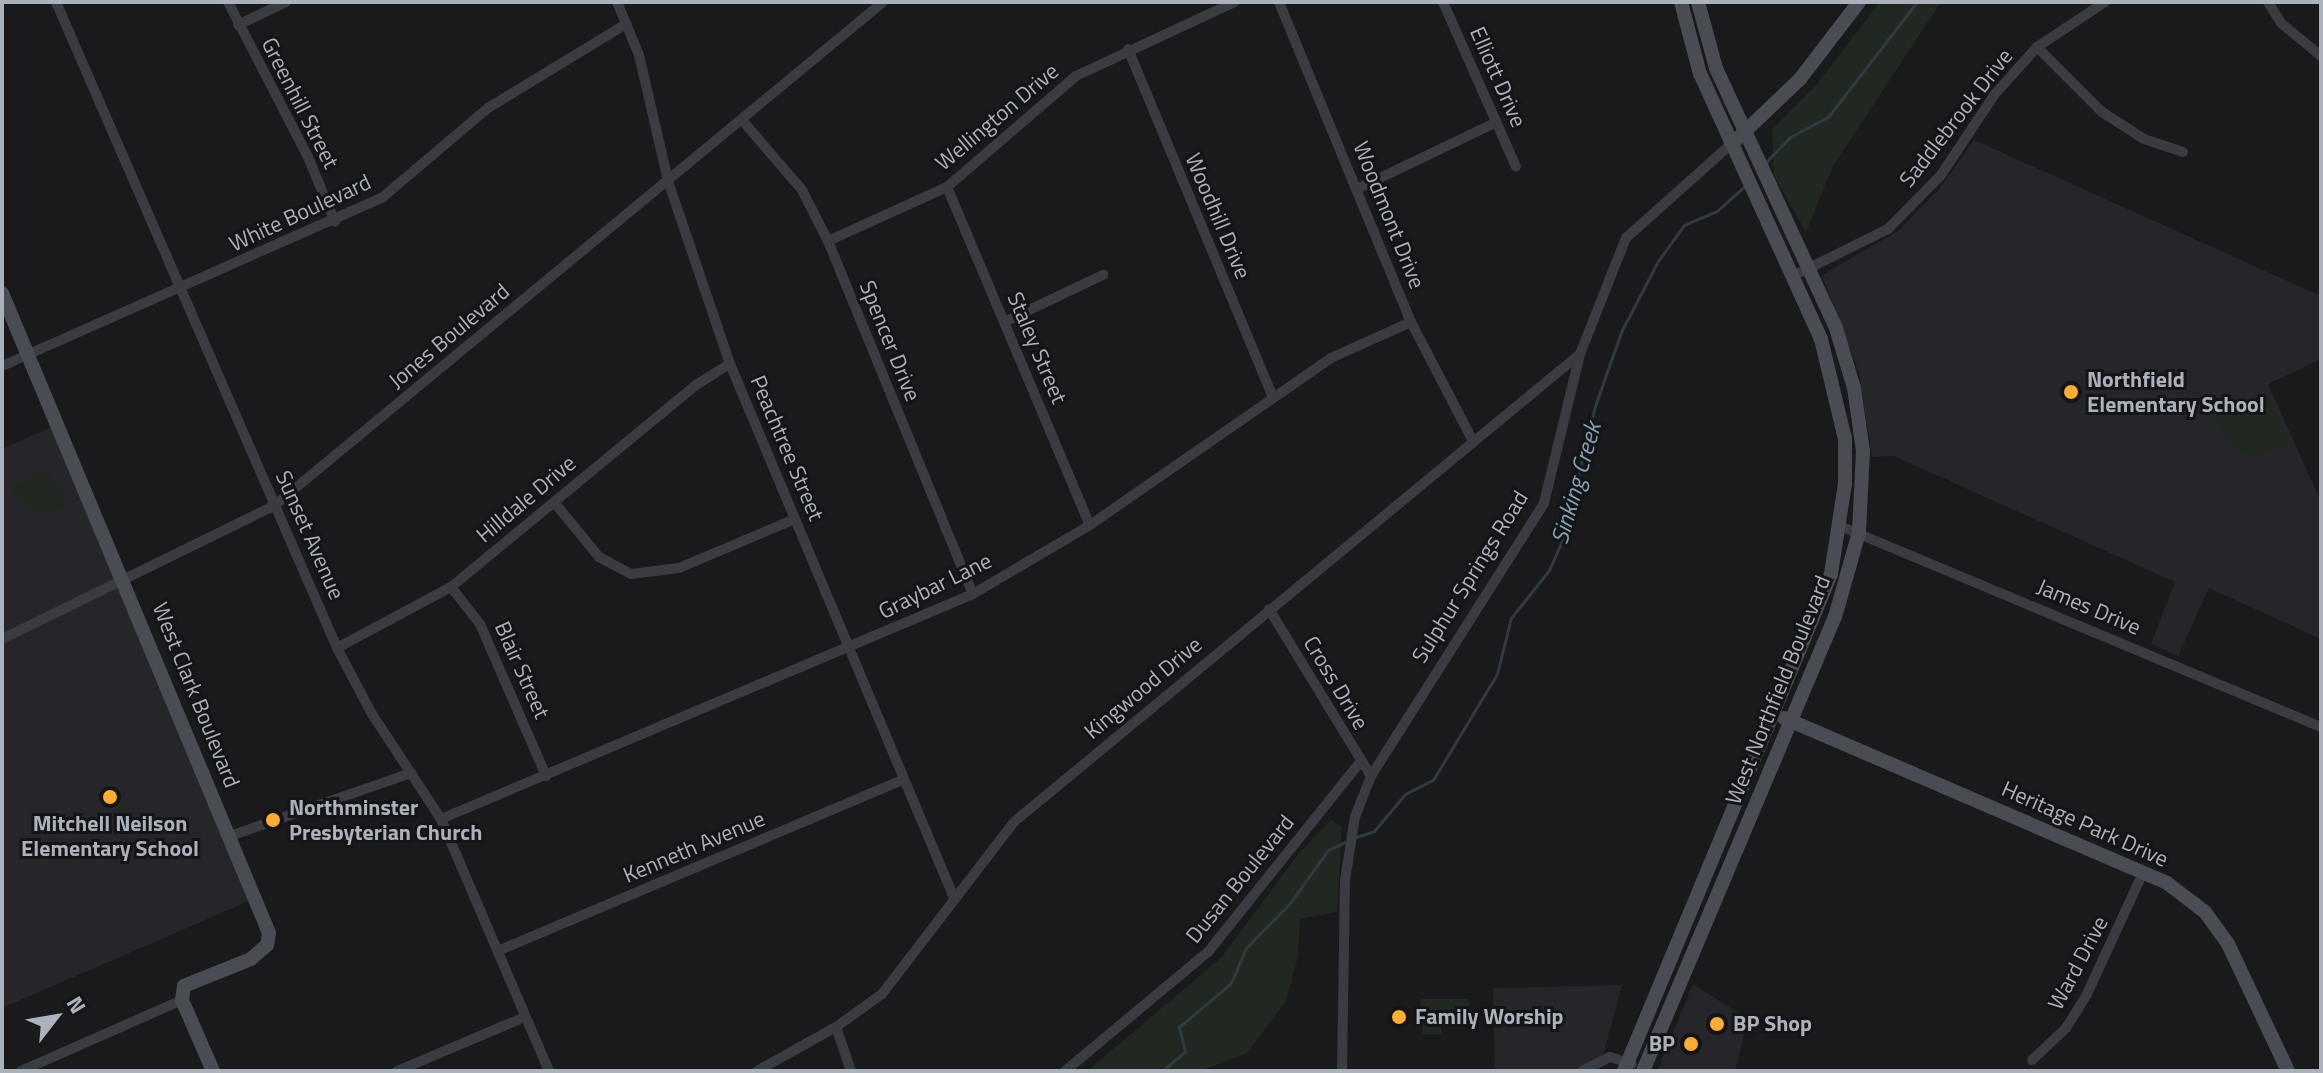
<!DOCTYPE html>
<style>
body{margin:0}
#map{position:relative;width:2323px;height:1073px;overflow:hidden;background:#1a1a1d;font-family:"Titillium Web",sans-serif}
div>[style]{position:absolute}
[style*='--x']{left:calc(var(--x)*1px);top:calc(var(--y)*1px);width:calc(var(--w)*1px);rotate:calc(var(--a)*1deg)}
.built>*{inset:0;background:#26262a}
.green>*{inset:0;background:#202821}
.stream>*{height:3px;margin:-1.5px;padding:0 1.5px;transform-origin:1.5px;border-radius:1.5px;background:#2f3a41}
.street>*{height:10px;margin:-5px;padding:0 5px;transform-origin:5px;border-radius:5px;background:#3b3c42}
.secondary>*{height:14px;margin:-7px;padding:0 7px;transform-origin:7px;border-radius:7px;background:#494c52}
.dots>*{width:22px;height:22px;translate:-50% -50%;box-sizing:border-box;border:4px solid #151518;border-radius:50%}
span{translate:-50% -50%;white-space:nowrap;text-align:center;line-height:1.15;-webkit-text-stroke:6px #151518;paint-order:stroke}
.street-label{font-size:22px;color:#acb2bc}
.poi-label{font-size:22px;color:#acb2bc;font-weight:700}
.left{translate:0 -50%;text-align:left}
.right{translate:-100% -50%;text-align:right}
.water-label{font-size:24px;color:#83a2b7;font-style:italic}
.frame{position:absolute;inset:0;border:4px solid #acb2bc;pointer-events:none}
.north{position:absolute;left:16px;top:977px;width:80px;height:80px;-webkit-text-stroke:6px #151518;paint-order:stroke;rotate:59deg;font-size:22px;font-weight:700;line-height:32px;text-align:center;color:#acb2bc}
.north::after{content:'';display:block;margin:auto;width:28px;height:36px;background:#acb2bc;clip-path:polygon(50% 0,100% 100%,50% 72%,0 100%)}
</style>
<div id="map">
<div class="built">
<i style="clip-path:polygon(1974px 140px,2321px 296px,2321px 359px,2268px 384px,2321px 502px,2321px 639px,2209px 588px,2178px 656px,2151px 644px,2175px 582px,1894px 456px,1872px 457px,1859px 372px,1822px 275px,1898px 231px,1940px 188px)"></i>
<i style="clip-path:polygon(58px 424px,256px 898px,2px 1008px,2px 449px)"></i>
<i style="clip-path:polygon(1693px 984px,1748px 1019px,1735px 1071px,1657px 1071px)"></i>
<i style="clip-path:polygon(1622px 985px,1599px 1071px,1495px 1071px,1493px 988px)"></i>
</div>
<div class="green">
<i style="clip-path:polygon(1880px 2px,1941px 2px,1833px 166px,1806px 232px,1774px 176px,1772px 130px,1817px 84px)"></i>
<i style="clip-path:polygon(2261px 394px,2268px 398px,2288px 444px,2259px 454px,2237px 451px,2213px 417px)"></i>
<i style="clip-path:polygon(40px 470px,48px 471px,69px 504px,58px 510px,30px 510px,11px 491px)"></i>
<i style="clip-path:polygon(1331px 820px,1342px 827px,1337px 912px,1300px 919px,1298px 956px,1286px 1001px,1247px 1053px,1200px 1071px,1087px 1071px,1221px 958px,1299px 853px)"></i>
<i style="clip-path:polygon(1420px 999px,1469px 999px,1470px 1007px,1441px 1011px,1441px 1034px,1423px 1034px)"></i>
</div>
<div class="stream">
<i style="--x:1765;--y:163;--w:36;--a:-46"></i>
<i style="--x:1790;--y:137;--w:43;--a:-27.8"></i>
<i style="--x:1828;--y:117;--w:145;--a:-52.3"></i>
<i style="--x:1356;--y:837;--w:19;--a:-18"></i>
<i style="--x:1374;--y:831;--w:48;--a:-50"></i>
<i style="--x:1405;--y:794;--w:31;--a:-27"></i>
<i style="--x:1433;--y:780;--w:124;--a:-58.9"></i>
<i style="--x:1497;--y:674;--w:58;--a:-76"></i>
<i style="--x:1511;--y:618;--w:61;--a:-51.6"></i>
<i style="--x:1549;--y:570;--w:32;--a:-66"></i>
<i style="--x:1562;--y:541;--w:139;--a:-76.3"></i>
<i style="--x:1595;--y:406;--w:78;--a:-70.6"></i>
<i style="--x:1621;--y:332;--w:80;--a:-62.5"></i>
<i style="--x:1658;--y:261;--w:44;--a:-54.2"></i>
<i style="--x:1684;--y:225;--w:36;--a:-23"></i>
<i style="--x:1717;--y:211;--w:38;--a:-42"></i>
<i style="--x:1162;--y:1071;--w:30;--a:-40"></i>
<i style="--x:1185;--y:1052;--w:26;--a:-103"></i>
<i style="--x:1179;--y:1027;--w:68;--a:-40.2"></i>
<i style="--x:1231;--y:983;--w:38;--a:-67"></i>
<i style="--x:1246;--y:948;--w:63;--a:-45.6"></i>
<i style="--x:1290;--y:903;--w:65;--a:-54.4"></i>
<i style="--x:1328;--y:850;--w:23;--a:-25"></i>
</div>
<div class="street">
<i style="--x:56;--y:2;--w:704;--a:66.49"></i>
<i style="--x:337;--y:648;--w:75;--a:62.1"></i>
<i style="--x:372;--y:714;--w:126;--a:56.7"></i>
<i style="--x:441;--y:819;--w:274;--a:66.8"></i>
<i style="--x:228;--y:2;--w:174;--a:62.7"></i>
<i style="--x:308;--y:157;--w:70;--a:67.4"></i>
<i style="--x:617;--y:2;--w:57;--a:67.5"></i>
<i style="--x:639;--y:55;--w:129;--a:77"></i>
<i style="--x:668;--y:181;--w:193;--a:71.3"></i>
<i style="--x:730;--y:364;--w:579;--a:67.24"></i>
<i style="--x:1279;--y:2;--w:346;--a:67.6"></i>
<i style="--x:1411;--y:322;--w:132;--a:62.5"></i>
<i style="--x:1443;--y:2;--w:180;--a:66.1"></i>
<i style="--x:2268;--y:2;--w:25;--a:58"></i>
<i style="--x:2281;--y:23;--w:52;--a:39.5"></i>
<i style="--x:238;--y:25;--w:53;--a:-25.6"></i>
<i style="--x:2037;--y:47;--w:92;--a:45"></i>
<i style="--x:2102;--y:112;--w:50;--a:32.7"></i>
<i style="--x:2144;--y:139;--w:41;--a:18.4"></i>
<i style="--x:1128;--y:49;--w:377;--a:67.4"></i>
<i style="--x:742;--y:120;--w:92;--a:49.4"></i>
<i style="--x:802;--y:190;--w:57;--a:63"></i>
<i style="--x:828;--y:241;--w:382;--a:67.7"></i>
<i style="--x:947;--y:187;--w:367;--a:67.1"></i>
<i style="--x:1357;--y:189;--w:155;--a:-25.6"></i>
<i style="--x:828;--y:241;--w:131;--a:-24.4"></i>
<i style="--x:947;--y:187;--w:170;--a:-40.7"></i>
<i style="--x:1076;--y:76;--w:175;--a:-25"></i>
<i style="--x:1793;--y:276;--w:106;--a:-26.3"></i>
<i style="--x:1888;--y:229;--w:76;--a:-45.5"></i>
<i style="--x:1941;--y:175;--w:97;--a:-56.3"></i>
<i style="--x:1995;--y:94;--w:63;--a:-48.2"></i>
<i style="--x:2037;--y:47;--w:82;--a:-33.5"></i>
<i style="--x:1004;--y:322;--w:110;--a:-25.4"></i>
<i style="--x:2;--y:366;--w:417;--a:-23.9"></i>
<i style="--x:383;--y:197;--w:138;--a:-40.3"></i>
<i style="--x:488;--y:108;--w:162;--a:-31.3"></i>
<i style="--x:554;--y:502;--w:71;--a:50.7"></i>
<i style="--x:599;--y:557;--w:36;--a:28"></i>
<i style="--x:631;--y:574;--w:48;--a:-7.1"></i>
<i style="--x:679;--y:568;--w:126;--a:-22.9"></i>
<i style="--x:1840;--y:526;--w:521;--a:22.68"></i>
<i style="--x:451;--y:587;--w:47;--a:51.9"></i>
<i style="--x:480;--y:624;--w:166;--a:66.5"></i>
<i style="--x:1269;--y:609;--w:196;--a:58.6"></i>
<i style="--x:2;--y:639;--w:304;--a:-26.1"></i>
<i style="--x:275;--y:505;--w:789;--a:-39.6"></i>
<i style="--x:337;--y:648;--w:129;--a:-28.2"></i>
<i style="--x:451;--y:587;--w:318;--a:-39.5"></i>
<i style="--x:696;--y:385;--w:40;--a:-32"></i>
<i style="--x:441;--y:819;--w:578;--a:-22.93"></i>
<i style="--x:973;--y:594;--w:136;--a:-30.5"></i>
<i style="--x:1090;--y:525;--w:293;--a:-34.7"></i>
<i style="--x:1331;--y:358;--w:88;--a:-24.2"></i>
<i style="--x:230;--y:836;--w:192;--a:-19.2"></i>
<i style="--x:500;--y:950;--w:437;--a:-22.9"></i>
<i style="--x:836;--y:1027;--w:46;--a:71.2"></i>
<i style="--x:2032;--y:1060;--w:47;--a:-43.3"></i>
<i style="--x:2066;--y:1028;--w:40;--a:-58"></i>
<i style="--x:2087;--y:994;--w:133;--a:-65.2"></i>
<i style="--x:21;--y:1071;--w:176;--a:-23.8"></i>
<i style="--x:397;--y:1071;--w:139;--a:-22.9"></i>
<i style="--x:757;--y:1071;--w:90;--a:-29.1"></i>
<i style="--x:836;--y:1027;--w:57;--a:-35.7"></i>
<i style="--x:882;--y:994;--w:217;--a:-52.5"></i>
<i style="--x:1014;--y:822;--w:734;--a:-39.59"></i>
<i style="--x:1065;--y:1071;--w:186;--a:-39.8"></i>
<i style="--x:1208;--y:952;--w:243;--a:-51.3"></i>
<i style="--x:1342;--y:1071;--w:191;--a:-89.1"></i>
<i style="--x:1345;--y:880;--w:64;--a:-81"></i>
<i style="--x:1355;--y:817;--w:44;--a:-68.7"></i>
<i style="--x:1371;--y:776;--w:323;--a:-57.6"></i>
<i style="--x:1544;--y:503;--w:153;--a:-76.4"></i>
<i style="--x:1580;--y:354;--w:125;--a:-68.4"></i>
<i style="--x:1626;--y:238;--w:141;--a:-41.8"></i>
<i style="--x:1582;--y:1071;--w:31;--a:-27"></i>
<i style="--x:1610;--y:1057;--w:23;--a:18"></i>
</div>
<div class="secondary">
<i style="--x:1737;--y:139;--w:87;--a:-43.6"></i>
<i style="--x:1800;--y:79;--w:97;--a:-52.5"></i>
<i style="--x:2;--y:293;--w:693;--a:67.35"></i>
<i style="--x:269;--y:933;--w:12;--a:99"></i>
<i style="--x:267;--y:945;--w:21;--a:139"></i>
<i style="--x:251;--y:959;--w:72;--a:158.1"></i>
<i style="--x:184;--y:986;--w:14;--a:98"></i>
<i style="--x:182;--y:1000;--w:77;--a:66.4"></i>
<i style="--x:1784;--y:718;--w:417;--a:23.3"></i>
<i style="--x:2167;--y:883;--w:48;--a:37.3"></i>
<i style="--x:2205;--y:912;--w:39;--a:54"></i>
<i style="--x:2228;--y:944;--w:140;--a:64.7"></i>
<i style="--x:1624;--y:1071;--w:538;--a:-67.39"></i>
<i style="--x:1831;--y:574;--w:91;--a:-81.2"></i>
<i style="--x:1845;--y:484;--w:45;--a:-90"></i>
<i style="--x:1845;--y:439;--w:103;--a:-103.5"></i>
<i style="--x:1821;--y:339;--w:291;--a:-114.5"></i>
<i style="--x:1700;--y:74;--w:74;--a:-104.8"></i>
<i style="--x:1643;--y:1071;--w:493;--a:-67.1"></i>
<i style="--x:1835;--y:617;--w:88;--a:-74.2"></i>
<i style="--x:1859;--y:532;--w:81;--a:-87.2"></i>
<i style="--x:1863;--y:451;--w:64;--a:-98.1"></i>
<i style="--x:1854;--y:388;--w:63;--a:-106.7"></i>
<i style="--x:1836;--y:328;--w:286;--a:-114.8"></i>
<i style="--x:1716;--y:68;--w:68;--a:-105.3"></i>
</div>
<div class="dots">
<i style="left:2071px;top:392px;background:#f7ad38"></i>
<i style="left:110px;top:797px;background:#f7ad38"></i>
<i style="left:273px;top:820px;background:#f7ad38"></i>
<i style="left:1399px;top:1017px;background:#f7ad38"></i>
<i style="left:1717px;top:1024px;background:#f7ad38"></i>
<i style="left:1691px;top:1044px;background:#f7ad38"></i>
</div>
<div class="street-label">
<span style="left:1498px;top:77px;rotate:66deg">Elliott Drive</span>
<span style="left:300px;top:103px;rotate:63deg">Greenhill Street</span>
<span style="left:997px;top:117px;rotate:-40deg">Wellington Drive</span>
<span style="left:1956px;top:118px;rotate:-52deg">Saddlebrook Drive</span>
<span style="left:300px;top:213px;rotate:-25deg">White Boulevard</span>
<span style="left:1389px;top:215px;rotate:68deg">Woodmont Drive</span>
<span style="left:1218px;top:216px;rotate:67deg">Woodhill Drive</span>
<span style="left:449px;top:336px;rotate:-40deg">Jones Boulevard</span>
<span style="left:890px;top:341px;rotate:68deg">Spencer Drive</span>
<span style="left:1037px;top:348px;rotate:67deg">Staley Street</span>
<span style="left:787px;top:448px;rotate:67deg">Peachtree Street</span>
<span style="left:526px;top:499px;rotate:-40deg">Hilldale Drive</span>
<span style="left:310px;top:535px;rotate:66deg">Sunset Avenue</span>
<span style="left:1470px;top:577px;rotate:-58deg">Sulphur Springs Road</span>
<span style="left:935px;top:586px;rotate:-26deg">Graybar Lane</span>
<span style="left:2089px;top:607px;rotate:23deg">James Drive</span>
<span style="left:522px;top:670px;rotate:66deg">Blair Street</span>
<span style="left:1336px;top:683px;rotate:59deg">Cross Drive</span>
<span style="left:1143px;top:688px;rotate:-40deg">Kingwood Drive</span>
<span style="left:1778px;top:690px;rotate:-68deg">West Northfield Boulevard</span>
<span style="left:196px;top:695px;rotate:68deg">West Clark Boulevard</span>
<span style="left:2085px;top:824px;rotate:24deg">Heritage Park Drive</span>
<span style="left:694px;top:847px;rotate:-23deg">Kenneth Avenue</span>
<span style="left:1240px;top:879px;rotate:-51deg">Dusan Boulevard</span>
<span style="left:2078px;top:963px;rotate:-62deg">Ward Drive</span>
</div>
<div class="poi-label">
<span class="left" style="left:2087px;top:392px">Northfield<br>Elementary School</span>
<span class="left" style="left:289px;top:820px">Northminster<br>Presbyterian Church</span>
<span style="left:110px;top:836px">Mitchell Neilson<br>Elementary School</span>
<span class="left" style="left:1415px;top:1017px">Family Worship</span>
<span class="left" style="left:1733px;top:1024px">BP Shop</span>
<span class="right" style="left:1675px;top:1044px">BP</span>
</div>
<div class="water-label">
<span style="left:1576px;top:483px;rotate:-74deg">Sinking Creek</span>
</div>
<div class="frame"></div>
<div class="north">N</div>
</div>
